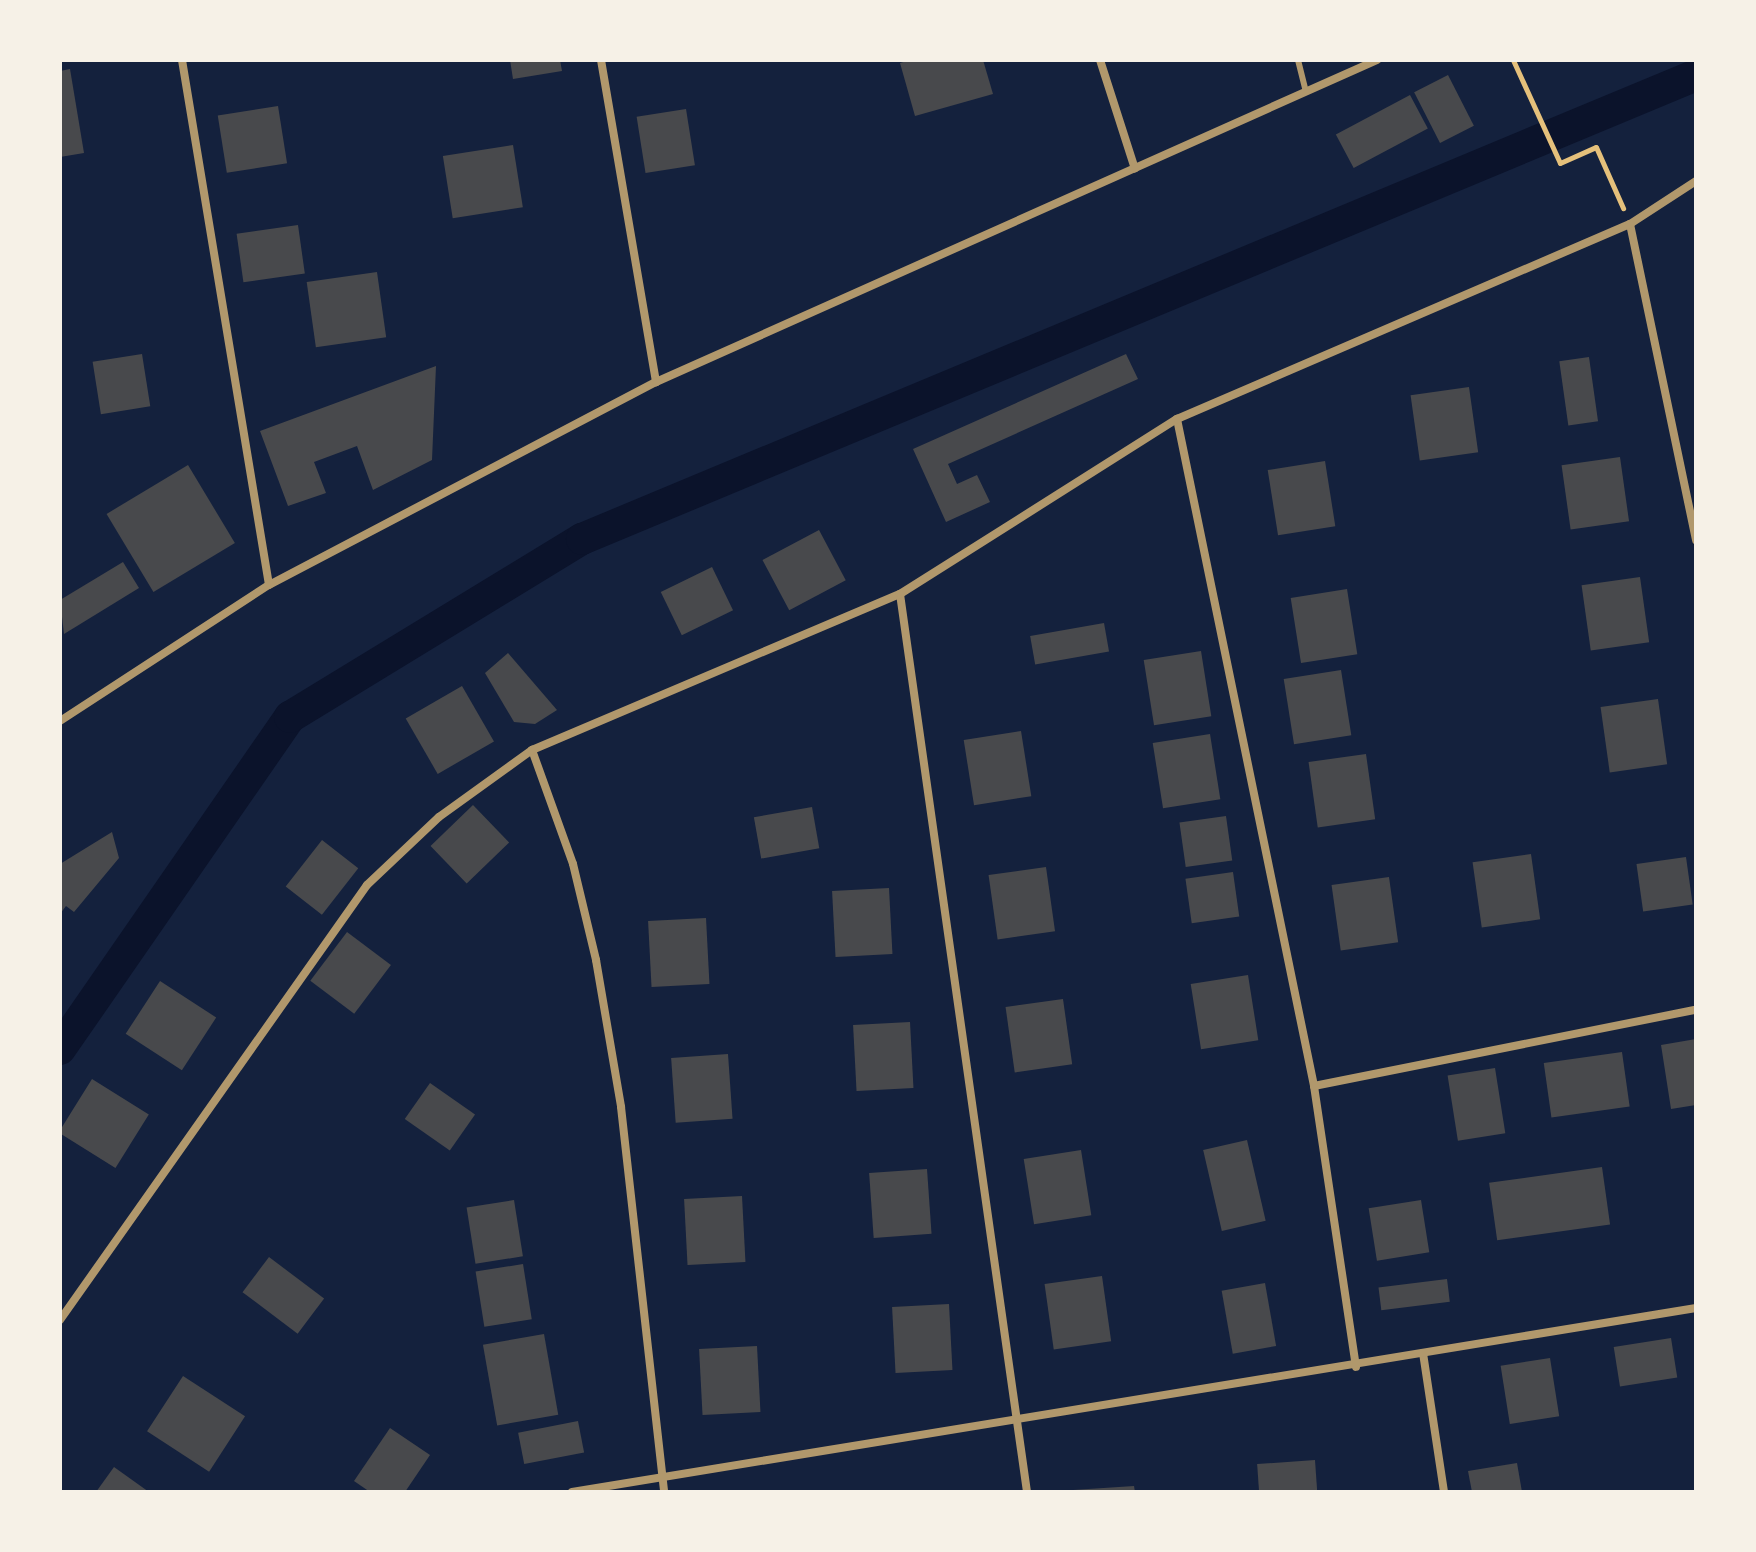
<!DOCTYPE html>
<style>
body{margin:0}
#map{position:relative;width:1756px;height:1552px;overflow:hidden;background:#14213d;font-family:Roboto,sans-serif}
div>[style]{position:absolute}
[style*='--x']{left:calc(var(--x)*1px);top:calc(var(--y)*1px);width:calc(var(--w)*1px);rotate:calc(var(--a)*1deg)}
.canal>*{height:32px;margin:-16px;padding:0 16px;transform-origin:16px;border-radius:16px;background:#0b132b}
.building>*{inset:0;background:#48494c;transform-origin:0 0}
.path>*{height:5px;margin:-2.5px;padding:0 2.5px;transform-origin:2.5px;border-radius:2.5px;background:#e5c07b}
.service>*{height:6px;margin:-3px;padding:0 3px;transform-origin:3px;border-radius:3px;background:#b1986c}
.minor>*{height:8px;margin:-4px;padding:0 4px;transform-origin:4px;border-radius:4px;background:#b1986c}
span{translate:-50% -50%;white-space:nowrap;text-align:center;line-height:1.15;-webkit-text-stroke:6px #f6f1e7;paint-order:stroke}
.frame{position:absolute;inset:0;border:62px solid #f6f1e7;pointer-events:none}
</style>
<div id="map">
<div class="canal">
<i style="--x:60;--y:1049;--w:404;--a:-55.3"></i>
<i style="--x:290;--y:717;--w:342;--a:-31.4"></i>
<i style="--x:582;--y:539;--w:1207;--a:-22.61"></i>
</div>
<div class="building">
<i style="clip-path:polygon(510px 60px,560px 60px,562px 71px,513px 79px)"></i>
<i style="clip-path:polygon(910px 60px,983px 60px,993px 94px,915px 116px,900px 63px)"></i>
<i style="clip-path:polygon(70px 69px,84px 153px,60px 157px,60px 71px)"></i>
<i style="left:1448px;top:75px;width:57px;height:38px;rotate:63deg"></i>
<i style="left:1410px;top:95px;width:38px;height:84px;rotate:62deg"></i>
<i style="left:278px;top:106px;width:58px;height:61px;rotate:81deg"></i>
<i style="left:686px;top:109px;width:57px;height:50px;rotate:81deg"></i>
<i style="left:513px;top:145px;width:63px;height:71px;rotate:81deg"></i>
<i style="left:298px;top:225px;width:49px;height:62px;rotate:82deg"></i>
<i style="left:377px;top:272px;width:66px;height:71px;rotate:82deg"></i>
<i style="left:142px;top:354px;width:53px;height:50px;rotate:81deg"></i>
<i style="clip-path:polygon(1126px 354px,1138px 379px,948px 464px,957px 484px,977px 475px,990px 502px,946px 522px,913px 449px)"></i>
<i style="left:1589px;top:357px;width:65px;height:30px;rotate:82deg"></i>
<i style="clip-path:polygon(436px 366px,432px 460px,373px 490px,357px 446px,314px 462px,326px 493px,288px 506px,260px 431px)"></i>
<i style="left:1469px;top:387px;width:66px;height:59px;rotate:82deg"></i>
<i style="left:1620px;top:457px;width:65px;height:59px;rotate:82deg"></i>
<i style="left:1325px;top:461px;width:66px;height:58px;rotate:81deg"></i>
<i style="left:188px;top:465px;width:91px;height:95px;rotate:59deg"></i>
<i style="left:819px;top:530px;width:57px;height:64px;rotate:62deg"></i>
<i style="clip-path:polygon(123px 562px,139px 588px,64px 634px,60px 600px)"></i>
<i style="left:712px;top:567px;width:48px;height:57px;rotate:64deg"></i>
<i style="left:1640px;top:577px;width:66px;height:59px;rotate:82deg"></i>
<i style="left:1347px;top:589px;width:66px;height:57px;rotate:81deg"></i>
<i style="left:1104px;top:623px;width:29px;height:75px;rotate:80deg"></i>
<i style="left:1201px;top:651px;width:66px;height:58px;rotate:81deg"></i>
<i style="clip-path:polygon(508px 653px,557px 710px,535px 724px,514px 722px,485px 673px)"></i>
<i style="left:1341px;top:670px;width:66px;height:58px;rotate:81deg"></i>
<i style="left:462px;top:686px;width:64px;height:65px;rotate:60deg"></i>
<i style="left:1658px;top:699px;width:66px;height:58px;rotate:82deg"></i>
<i style="left:1021px;top:731px;width:66px;height:58px;rotate:81deg"></i>
<i style="left:1210px;top:734px;width:66px;height:58px;rotate:81deg"></i>
<i style="left:1366px;top:754px;width:66px;height:58px;rotate:82deg"></i>
<i style="left:473px;top:805px;width:52px;height:59px;rotate:46deg"></i>
<i style="left:812px;top:807px;width:42px;height:59px;rotate:80deg"></i>
<i style="left:1226px;top:816px;width:45px;height:47px;rotate:82deg"></i>
<i style="clip-path:polygon(112px 832px,119px 858px,74px 912px,66px 906px,60px 914px,60px 864px)"></i>
<i style="left:322px;top:840px;width:46px;height:59px;rotate:38deg"></i>
<i style="left:1531px;top:854px;width:66px;height:59px;rotate:82deg"></i>
<i style="left:1686px;top:857px;width:48px;height:50px;rotate:82deg"></i>
<i style="left:1046px;top:867px;width:65px;height:58px;rotate:82deg"></i>
<i style="left:1233px;top:872px;width:45px;height:48px;rotate:82deg"></i>
<i style="left:1389px;top:877px;width:66px;height:58px;rotate:82deg"></i>
<i style="left:889px;top:888px;width:66px;height:57px;rotate:87deg"></i>
<i style="left:706px;top:918px;width:66px;height:58px;rotate:87deg"></i>
<i style="left:347px;top:932px;width:55px;height:61px;rotate:37deg"></i>
<i style="left:1248px;top:975px;width:66px;height:58px;rotate:81deg"></i>
<i style="left:160px;top:981px;width:67px;height:63px;rotate:33deg"></i>
<i style="left:1063px;top:999px;width:66px;height:58px;rotate:82deg"></i>
<i style="left:910px;top:1022px;width:66px;height:57px;rotate:87deg"></i>
<i style="clip-path:polygon(1696px 1039px,1696px 1105px,1671px 1109px,1661px 1045px)"></i>
<i style="left:1622px;top:1052px;width:55px;height:79px;rotate:82deg"></i>
<i style="left:728px;top:1054px;width:65px;height:57px;rotate:86deg"></i>
<i style="left:1495px;top:1068px;width:66px;height:48px;rotate:81deg"></i>
<i style="left:92px;top:1079px;width:67px;height:63px;rotate:32deg"></i>
<i style="left:430px;top:1083px;width:55px;height:44px;rotate:35deg"></i>
<i style="left:1247px;top:1140px;width:83px;height:45px;rotate:77deg"></i>
<i style="left:1081px;top:1150px;width:66px;height:58px;rotate:81deg"></i>
<i style="left:1602px;top:1167px;width:58px;height:114px;rotate:82deg"></i>
<i style="left:927px;top:1169px;width:65px;height:58px;rotate:86deg"></i>
<i style="left:742px;top:1196px;width:66px;height:58px;rotate:87deg"></i>
<i style="left:514px;top:1200px;width:57px;height:48px;rotate:81deg"></i>
<i style="left:1421px;top:1200px;width:53px;height:53px;rotate:81deg"></i>
<i style="left:269px;top:1257px;width:69px;height:44px;rotate:37deg"></i>
<i style="left:523px;top:1264px;width:56px;height:48px;rotate:81deg"></i>
<i style="left:1102px;top:1276px;width:66px;height:58px;rotate:82deg"></i>
<i style="left:1447px;top:1279px;width:23px;height:69px;rotate:83deg"></i>
<i style="left:1265px;top:1283px;width:64px;height:44px;rotate:80deg"></i>
<i style="left:949px;top:1304px;width:66px;height:57px;rotate:87deg"></i>
<i style="left:544px;top:1334px;width:82px;height:62px;rotate:80deg"></i>
<i style="left:1671px;top:1338px;width:40px;height:58px;rotate:81deg"></i>
<i style="left:757px;top:1346px;width:66px;height:58px;rotate:87deg"></i>
<i style="left:1550px;top:1358px;width:59px;height:50px;rotate:81deg"></i>
<i style="left:183px;top:1376px;width:74px;height:66px;rotate:33deg"></i>
<i style="left:578px;top:1421px;width:32px;height:61px;rotate:79deg"></i>
<i style="clip-path:polygon(390px 1428px,430px 1455px,405px 1492px,370px 1492px,354px 1481px)"></i>
<i style="left:1315px;top:1460px;width:32px;height:58px;rotate:86deg"></i>
<i style="clip-path:polygon(1517px 1463px,1522px 1492px,1472px 1492px,1468px 1471px)"></i>
<i style="clip-path:polygon(114px 1467px,149px 1492px,96px 1492px)"></i>
<i style="clip-path:polygon(1134px 1486px,1135px 1492px,1073px 1492px,1073px 1490px)"></i>
</div>
<div class="path">
<i style="--x:1513;--y:60;--w:113;--a:65.5"></i>
<i style="--x:1560;--y:163;--w:39;--a:-24"></i>
<i style="--x:1596;--y:147;--w:67;--a:66.1"></i>
</div>
<div class="service">
<i style="--x:1298;--y:60;--w:33;--a:76"></i>
</div>
<div class="minor">
<i style="--x:182;--y:60;--w:532;--a:80.59"></i>
<i style="--x:601;--y:60;--w:327;--a:80.3"></i>
<i style="--x:1100;--y:60;--w:114;--a:72.2"></i>
<i style="--x:1630;--y:224;--w:323;--a:78.2"></i>
<i style="--x:1177;--y:419;--w:681;--a:78.39"></i>
<i style="--x:1314;--y:1086;--w:284;--a:81.5"></i>
<i style="--x:900;--y:594;--w:907;--a:81.95"></i>
<i style="--x:60;--y:721;--w:249;--a:-33.1"></i>
<i style="--x:269;--y:585;--w:437;--a:-27.7"></i>
<i style="--x:656;--y:382;--w:790;--a:-24.07"></i>
<i style="--x:532;--y:750;--w:121;--a:70.2"></i>
<i style="--x:573;--y:864;--w:99;--a:76.5"></i>
<i style="--x:596;--y:960;--w:149;--a:80.3"></i>
<i style="--x:621;--y:1107;--w:387;--a:83.6"></i>
<i style="--x:1314;--y:1086;--w:389;--a:-11.3"></i>
<i style="--x:60;--y:1320;--w:532;--a:-54.79"></i>
<i style="--x:367;--y:885;--w:99;--a:-43.4"></i>
<i style="--x:439;--y:817;--w:115;--a:-35.8"></i>
<i style="--x:532;--y:750;--w:400;--a:-23"></i>
<i style="--x:900;--y:594;--w:328;--a:-32.3"></i>
<i style="--x:1177;--y:419;--w:493;--a:-23.3"></i>
<i style="--x:1630;--y:224;--w:79;--a:-33.1"></i>
<i style="--x:1423;--y:1353;--w:141;--a:81.4"></i>
<i style="--x:572;--y:1492;--w:1139;--a:-9.3"></i>
</div>
<div class="frame"></div>
</div>
